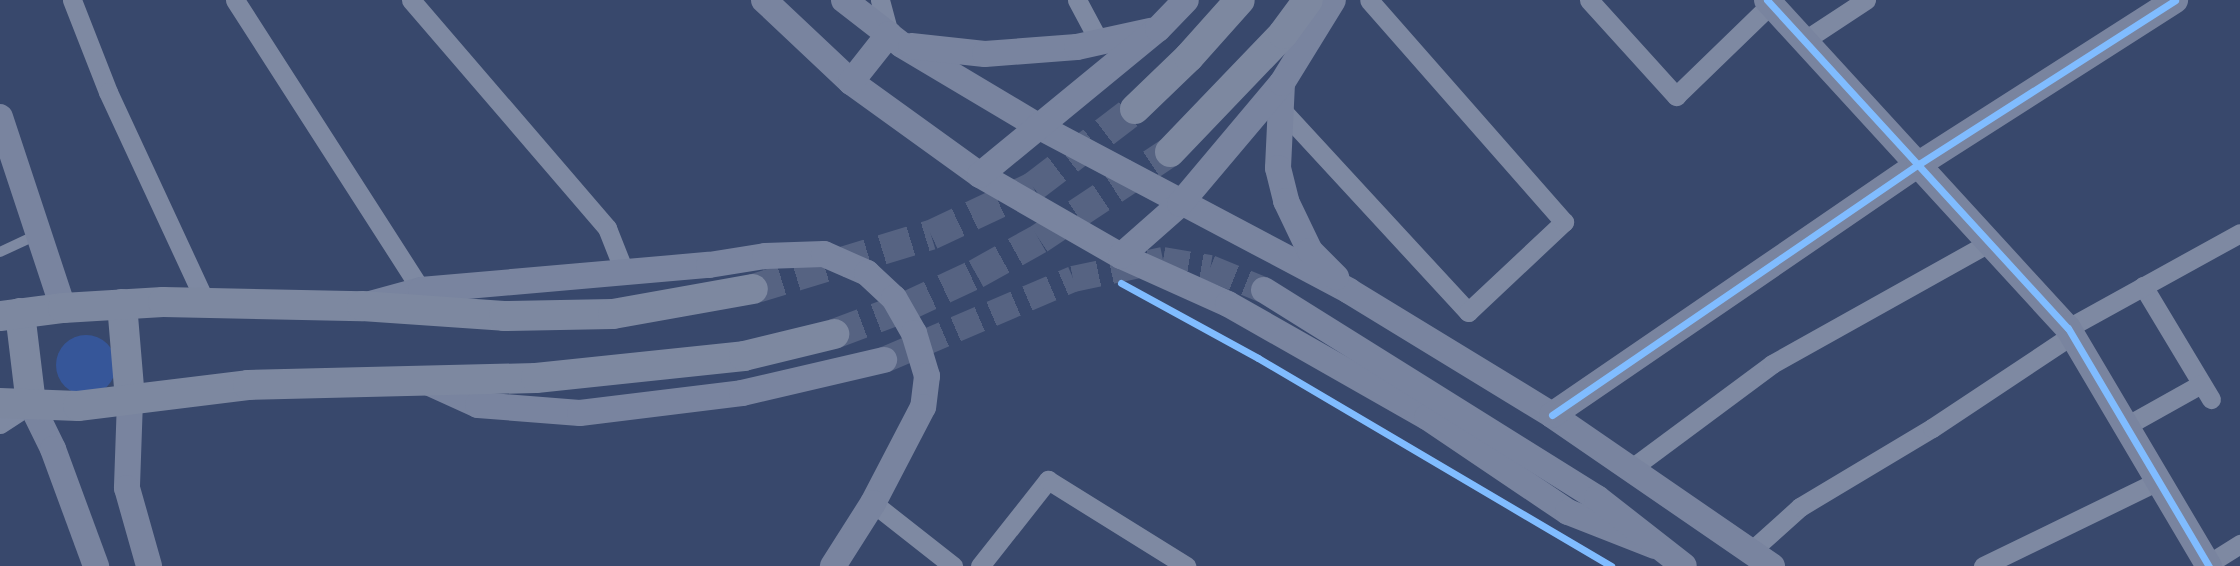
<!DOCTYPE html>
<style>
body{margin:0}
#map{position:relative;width:2240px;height:566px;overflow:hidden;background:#38486c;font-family:Figtree,sans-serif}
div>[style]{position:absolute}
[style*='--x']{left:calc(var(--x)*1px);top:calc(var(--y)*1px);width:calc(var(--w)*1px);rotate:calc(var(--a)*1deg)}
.green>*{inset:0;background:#365699}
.round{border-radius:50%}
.secondary-tunnel>*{height:26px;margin-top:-13px;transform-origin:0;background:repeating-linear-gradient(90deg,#566382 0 26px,transparent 0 39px)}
.primary-tunnel>*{height:30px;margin-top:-15px;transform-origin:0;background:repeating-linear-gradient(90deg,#566382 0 30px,transparent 0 45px)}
.lane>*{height:10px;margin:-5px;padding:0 5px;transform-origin:5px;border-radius:5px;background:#7e89a2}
.street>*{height:19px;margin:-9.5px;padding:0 9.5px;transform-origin:9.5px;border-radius:9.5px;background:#7e89a2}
.secondary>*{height:26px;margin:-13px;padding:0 13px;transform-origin:13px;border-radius:13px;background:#79849f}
.primary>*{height:30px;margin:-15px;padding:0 15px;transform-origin:15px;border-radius:15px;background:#7d88a0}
.cycleway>*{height:7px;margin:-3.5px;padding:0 3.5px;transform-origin:3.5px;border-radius:3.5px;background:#80bcff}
span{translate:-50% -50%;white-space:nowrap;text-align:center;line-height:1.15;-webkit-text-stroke:5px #224082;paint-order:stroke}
</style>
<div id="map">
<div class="green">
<i class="round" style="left:56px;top:335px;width:60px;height:60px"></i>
</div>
<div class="secondary-tunnel">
<i style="--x:884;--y:360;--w:206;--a:-23.2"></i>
<i style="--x:1073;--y:279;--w:92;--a:-11.9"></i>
<i style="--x:1163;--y:260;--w:48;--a:9.7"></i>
<i style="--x:1210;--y:268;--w:58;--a:22.2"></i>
</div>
<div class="primary-tunnel">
<i style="--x:753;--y:289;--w:186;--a:-16.9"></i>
<i style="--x:931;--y:235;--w:113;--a:-25.2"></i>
<i style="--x:1033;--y:187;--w:128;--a:-37.4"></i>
<i style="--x:834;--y:334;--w:74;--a:-20.6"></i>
<i style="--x:903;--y:308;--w:81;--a:-25"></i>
<i style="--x:976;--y:274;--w:72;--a:-29.1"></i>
<i style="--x:1039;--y:239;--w:157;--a:-33.6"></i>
</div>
<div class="lane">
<i style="--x:0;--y:252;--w:40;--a:-25"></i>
</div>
<div class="street">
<i style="--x:72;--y:0;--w:99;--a:68.6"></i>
<i style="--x:108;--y:92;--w:235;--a:65.1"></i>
<i style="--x:235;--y:0;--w:345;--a:57.3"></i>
<i style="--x:411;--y:0;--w:301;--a:49.3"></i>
<i style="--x:607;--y:228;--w:46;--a:68.4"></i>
<i style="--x:880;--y:0;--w:35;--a:75"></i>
<i style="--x:1077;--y:0;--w:49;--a:61.9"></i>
<i style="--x:1589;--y:0;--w:130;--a:47.8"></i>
<i style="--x:1676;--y:96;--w:132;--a:-44.1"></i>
<i style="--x:1805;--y:40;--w:73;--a:-33.3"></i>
<i style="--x:1279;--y:107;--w:279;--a:47.3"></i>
<i style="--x:1468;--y:312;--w:132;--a:-43.2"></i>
<i style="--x:1564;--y:222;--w:295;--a:-131.3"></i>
<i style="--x:2143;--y:286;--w:132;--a:59"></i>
<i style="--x:2068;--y:328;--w:196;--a:-28.9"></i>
<i style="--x:0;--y:424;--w:37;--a:-33"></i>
<i style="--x:2126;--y:426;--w:86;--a:-29.2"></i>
<i style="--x:1632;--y:468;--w:174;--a:-36.6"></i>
<i style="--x:1772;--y:364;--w:250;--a:-29.2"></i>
<i style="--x:873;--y:503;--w:102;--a:38.2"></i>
<i style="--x:1751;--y:551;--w:66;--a:-41.9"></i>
<i style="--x:1800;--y:507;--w:154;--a:-30.9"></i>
<i style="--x:1932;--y:428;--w:168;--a:-33.6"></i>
<i style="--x:2208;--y:564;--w:38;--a:-32"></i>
<i style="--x:980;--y:566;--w:110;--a:-51.7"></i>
<i style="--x:1048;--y:480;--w:163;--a:31.9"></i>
<i style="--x:1983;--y:566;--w:195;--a:-25.9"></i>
</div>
<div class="secondary">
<i style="--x:764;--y:0;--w:120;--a:43.3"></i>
<i style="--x:851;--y:82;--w:159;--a:35.8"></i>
<i style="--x:980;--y:175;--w:163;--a:29.9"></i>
<i style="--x:1121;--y:256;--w:117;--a:24.2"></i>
<i style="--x:1228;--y:304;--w:229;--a:29.6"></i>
<i style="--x:1427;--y:417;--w:170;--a:34"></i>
<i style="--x:1568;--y:512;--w:93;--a:21.3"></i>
<i style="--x:844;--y:0;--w:73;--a:37.8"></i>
<i style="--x:902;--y:45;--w:158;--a:30.8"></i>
<i style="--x:1038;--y:126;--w:352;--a:27.9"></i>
<i style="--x:1349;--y:291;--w:238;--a:31.4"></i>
<i style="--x:1552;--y:415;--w:267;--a:34.5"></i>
<i style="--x:1767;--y:0;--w:445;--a:47.5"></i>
<i style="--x:2068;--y:328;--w:277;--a:59.4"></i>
<i style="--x:911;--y:46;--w:74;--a:6.2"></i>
<i style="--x:985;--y:54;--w:92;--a:-4.4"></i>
<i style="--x:1077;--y:47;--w:75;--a:-12.4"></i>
<i style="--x:851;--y:82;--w:61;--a:-51.6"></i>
<i style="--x:1282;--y:83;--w:85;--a:92.7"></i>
<i style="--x:1278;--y:168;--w:34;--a:76"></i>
<i style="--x:1286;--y:201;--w:55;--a:64.4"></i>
<i style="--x:1310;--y:251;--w:37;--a:45"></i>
<i style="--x:0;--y:117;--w:201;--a:71.7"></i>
<i style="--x:980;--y:175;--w:230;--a:-39.4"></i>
<i style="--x:1158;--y:29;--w:40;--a:-46"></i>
<i style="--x:1121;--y:256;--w:79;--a:-41.4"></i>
<i style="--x:1180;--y:204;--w:158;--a:-49.9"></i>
<i style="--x:1282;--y:83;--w:97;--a:-58.4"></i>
<i style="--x:1264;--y:290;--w:393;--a:32"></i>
<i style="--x:1597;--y:498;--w:110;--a:38"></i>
<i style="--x:370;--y:304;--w:53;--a:-15.4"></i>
<i style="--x:421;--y:290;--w:289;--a:-5"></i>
<i style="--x:709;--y:265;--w:57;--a:-9.1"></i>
<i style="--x:765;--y:256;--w:59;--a:-1.9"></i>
<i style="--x:824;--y:254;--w:47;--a:23.8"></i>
<i style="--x:867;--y:273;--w:37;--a:43"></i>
<i style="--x:894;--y:298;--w:40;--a:60.3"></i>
<i style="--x:914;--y:333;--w:45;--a:73.2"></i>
<i style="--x:927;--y:376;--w:31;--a:97"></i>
<i style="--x:923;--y:407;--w:108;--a:117.5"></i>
<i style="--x:873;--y:503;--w:75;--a:122.4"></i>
<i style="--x:425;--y:381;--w:58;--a:24.4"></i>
<i style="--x:478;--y:405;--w:102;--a:4.5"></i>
<i style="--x:580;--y:413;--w:163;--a:-7"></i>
<i style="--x:742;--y:393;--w:146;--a:-13.1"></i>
<i style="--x:130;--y:400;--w:88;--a:92"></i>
<i style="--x:127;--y:488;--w:81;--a:74.2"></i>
<i style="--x:31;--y:404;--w:50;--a:63.9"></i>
<i style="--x:53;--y:449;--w:125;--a:69.8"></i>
<i style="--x:1552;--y:415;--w:445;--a:-34.4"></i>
<i style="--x:1919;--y:164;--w:304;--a:-32.6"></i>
</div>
<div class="primary">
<i style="--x:1135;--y:109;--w:75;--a:-43.9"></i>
<i style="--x:1189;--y:57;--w:76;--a:-48.2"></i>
<i style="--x:1170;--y:152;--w:163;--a:-46.2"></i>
<i style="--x:1283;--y:34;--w:42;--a:-53.7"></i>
<i style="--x:122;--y:304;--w:96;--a:85.2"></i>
<i style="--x:20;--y:313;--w:92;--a:83.1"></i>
<i style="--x:0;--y:316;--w:64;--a:-7.2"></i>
<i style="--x:63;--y:308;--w:100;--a:-3.4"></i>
<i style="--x:163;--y:302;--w:199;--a:1.2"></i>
<i style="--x:362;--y:306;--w:142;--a:4"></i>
<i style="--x:504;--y:316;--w:109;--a:-1.1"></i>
<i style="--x:613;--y:314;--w:142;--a:-10.1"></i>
<i style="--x:0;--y:403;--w:78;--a:2.2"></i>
<i style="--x:78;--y:406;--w:171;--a:-7"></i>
<i style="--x:248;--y:385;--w:288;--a:-1.4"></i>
<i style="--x:536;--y:378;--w:209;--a:-6"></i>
<i style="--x:744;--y:356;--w:93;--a:-13.7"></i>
</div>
<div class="cycleway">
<i style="--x:1767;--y:0;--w:445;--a:47.5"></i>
<i style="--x:2068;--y:328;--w:277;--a:59.4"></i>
<i style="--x:1121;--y:283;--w:156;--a:28.7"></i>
<i style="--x:1258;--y:358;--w:410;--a:30.5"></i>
<i style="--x:1552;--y:415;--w:445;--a:-34.4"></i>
<i style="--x:1919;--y:164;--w:304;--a:-32.6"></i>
</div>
</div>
